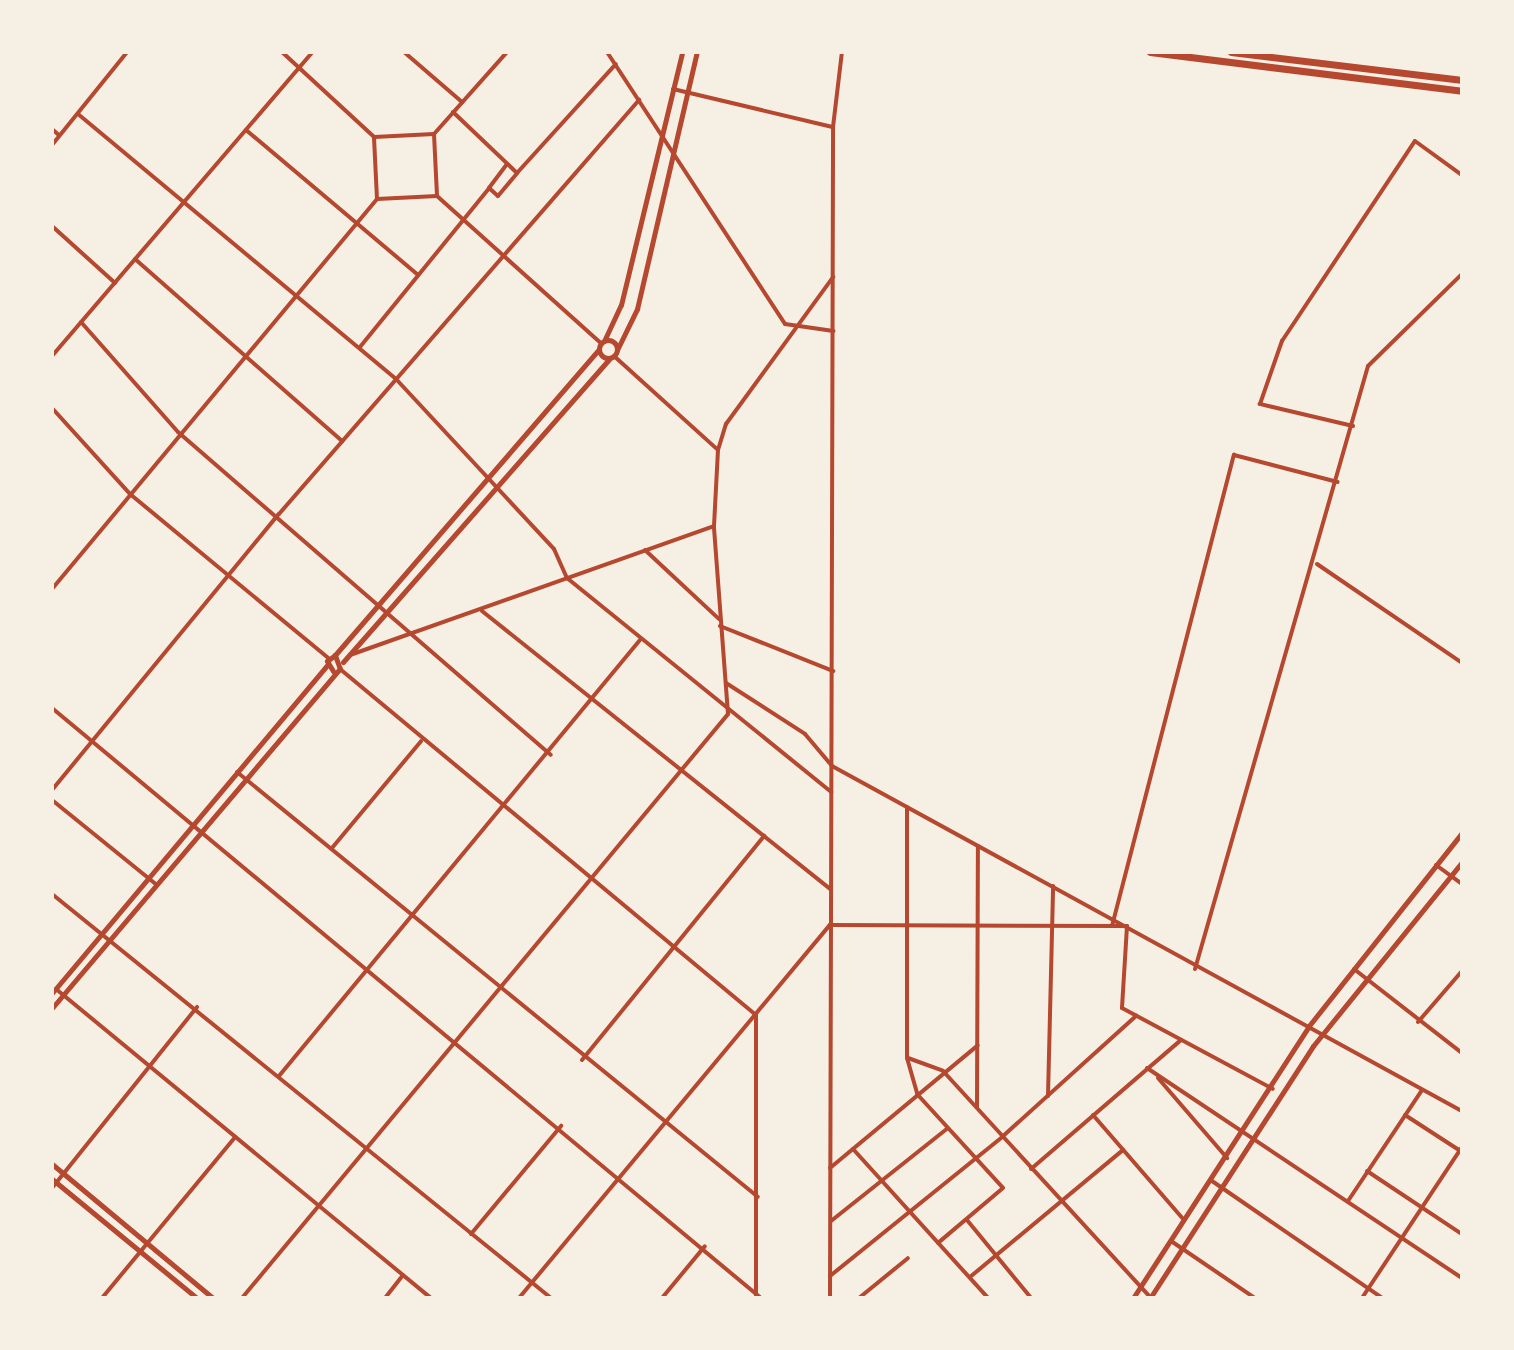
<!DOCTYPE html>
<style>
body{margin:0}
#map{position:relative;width:1514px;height:1350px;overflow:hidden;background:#f6efe4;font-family:Literata,serif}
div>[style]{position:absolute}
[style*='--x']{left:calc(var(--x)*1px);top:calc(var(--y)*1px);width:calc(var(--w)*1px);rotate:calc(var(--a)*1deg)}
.minor>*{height:4px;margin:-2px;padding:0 2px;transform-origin:2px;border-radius:2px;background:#b5482f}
.tertiary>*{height:5px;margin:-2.5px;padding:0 2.5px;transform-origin:2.5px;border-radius:2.5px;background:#b5482f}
.tertiary>.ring{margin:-2.5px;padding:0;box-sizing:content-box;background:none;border:5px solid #b5482f;border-radius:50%}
.trunk>*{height:7px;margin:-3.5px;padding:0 3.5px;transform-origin:3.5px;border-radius:3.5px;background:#b5482f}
span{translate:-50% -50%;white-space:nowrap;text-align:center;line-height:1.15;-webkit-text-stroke:6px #f6efe4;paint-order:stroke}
.frame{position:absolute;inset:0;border:54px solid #f6efe4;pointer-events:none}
</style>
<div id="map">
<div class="minor">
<i style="--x:282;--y:52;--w:125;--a:42.7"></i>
<i style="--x:404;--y:52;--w:77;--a:40.8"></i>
<i style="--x:607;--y:52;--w:325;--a:56.8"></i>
<i style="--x:785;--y:324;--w:49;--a:8.1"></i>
<i style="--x:673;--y:89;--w:164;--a:13.4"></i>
<i style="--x:453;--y:112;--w:88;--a:43.6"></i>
<i style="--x:517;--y:173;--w:147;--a:-47.8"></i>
<i style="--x:78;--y:114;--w:414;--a:39.8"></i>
<i style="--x:396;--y:379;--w:232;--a:47.1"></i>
<i style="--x:554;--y:549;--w:32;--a:66"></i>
<i style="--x:567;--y:578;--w:340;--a:39"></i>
<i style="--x:52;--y:129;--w:9;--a:41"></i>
<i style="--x:246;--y:130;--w:225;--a:40.1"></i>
<i style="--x:434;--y:134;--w:110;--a:-48.3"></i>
<i style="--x:52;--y:145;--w:119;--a:-51.1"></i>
<i style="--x:507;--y:164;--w:30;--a:127"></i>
<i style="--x:489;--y:188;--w:12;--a:42"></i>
<i style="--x:498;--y:196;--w:30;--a:-50"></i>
<i style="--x:437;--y:196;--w:220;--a:41.9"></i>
<i style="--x:52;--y:226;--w:85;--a:42.1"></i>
<i style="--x:135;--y:259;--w:276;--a:41.3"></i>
<i style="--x:81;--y:322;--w:147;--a:48.6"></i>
<i style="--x:178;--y:432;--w:493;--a:40.9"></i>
<i style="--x:360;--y:347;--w:205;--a:-50.9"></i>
<i style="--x:52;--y:356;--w:401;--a:-49.4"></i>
<i style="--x:614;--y:356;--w:140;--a:42.1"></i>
<i style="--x:52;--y:408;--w:116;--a:47.8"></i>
<i style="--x:130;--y:494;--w:257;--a:39.6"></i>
<i style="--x:1353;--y:426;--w:96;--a:-166.7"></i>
<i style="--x:1260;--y:404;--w:67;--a:-70.8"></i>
<i style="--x:1282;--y:341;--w:240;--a:-56.4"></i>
<i style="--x:1415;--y:141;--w:58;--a:35.9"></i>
<i style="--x:645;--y:550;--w:101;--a:43"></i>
<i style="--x:1317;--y:564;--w:176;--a:34.3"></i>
<i style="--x:52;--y:589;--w:508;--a:-50.19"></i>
<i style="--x:377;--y:199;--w:62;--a:-92.8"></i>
<i style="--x:374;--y:137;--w:60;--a:-2.9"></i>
<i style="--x:434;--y:134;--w:62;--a:87.2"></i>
<i style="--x:437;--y:196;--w:60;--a:177.1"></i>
<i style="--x:482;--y:611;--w:445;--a:38.6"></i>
<i style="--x:720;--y:626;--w:122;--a:21.7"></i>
<i style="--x:350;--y:655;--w:386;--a:-19.5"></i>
<i style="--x:340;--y:669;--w:541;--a:39.75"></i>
<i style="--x:756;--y:1015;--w:283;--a:90"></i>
<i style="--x:726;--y:683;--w:94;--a:32.8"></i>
<i style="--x:805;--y:734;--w:42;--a:49.8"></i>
<i style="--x:832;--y:766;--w:718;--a:28.71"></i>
<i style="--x:52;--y:708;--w:922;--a:39.77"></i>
<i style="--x:237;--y:772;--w:672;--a:39.21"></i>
<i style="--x:52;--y:790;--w:357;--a:-50.6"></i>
<i style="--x:279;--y:514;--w:549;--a:-48.99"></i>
<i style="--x:52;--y:800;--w:135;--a:39"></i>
<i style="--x:907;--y:807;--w:251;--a:90"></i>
<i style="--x:907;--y:1058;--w:37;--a:74"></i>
<i style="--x:917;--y:1094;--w:127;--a:47.5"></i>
<i style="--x:1003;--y:1188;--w:85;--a:139.8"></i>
<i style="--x:332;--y:848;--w:139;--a:-50.2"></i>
<i style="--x:1436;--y:865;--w:32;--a:36"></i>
<i style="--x:52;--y:894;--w:642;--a:38.99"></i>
<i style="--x:1112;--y:926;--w:487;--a:-75.5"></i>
<i style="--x:1234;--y:455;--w:107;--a:14.6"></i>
<i style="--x:1195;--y:969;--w:627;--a:-73.99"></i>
<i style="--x:1368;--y:366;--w:132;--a:-44.4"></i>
<i style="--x:1354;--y:969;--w:137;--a:37.9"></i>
<i style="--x:56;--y:989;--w:486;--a:39.5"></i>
<i style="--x:1418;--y:1022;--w:67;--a:-49.2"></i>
<i style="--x:908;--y:1058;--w:37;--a:20"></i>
<i style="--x:943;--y:1071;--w:306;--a:47.5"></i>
<i style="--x:582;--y:1060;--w:289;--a:-50.9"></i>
<i style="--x:1147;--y:1068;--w:379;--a:33.7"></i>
<i style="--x:279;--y:1076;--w:566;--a:-50.38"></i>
<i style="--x:1158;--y:1078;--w:106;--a:49.2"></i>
<i style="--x:1048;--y:1096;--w:210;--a:-88.6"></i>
<i style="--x:977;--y:1107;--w:261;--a:-89.8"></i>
<i style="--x:1093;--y:1115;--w:138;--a:49.1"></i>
<i style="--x:1405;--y:1115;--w:68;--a:33"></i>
<i style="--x:853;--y:1149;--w:201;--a:47.8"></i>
<i style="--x:830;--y:1168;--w:192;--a:-39.7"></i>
<i style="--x:1031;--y:1169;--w:198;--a:-40.7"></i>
<i style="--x:1367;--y:1171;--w:114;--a:33.6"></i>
<i style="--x:1212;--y:1181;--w:206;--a:34.5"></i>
<i style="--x:52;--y:1188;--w:232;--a:-51.3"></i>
<i style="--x:1348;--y:1201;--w:133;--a:-56.3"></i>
<i style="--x:967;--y:1220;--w:101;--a:50.6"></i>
<i style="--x:831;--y:1221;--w:149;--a:-38.5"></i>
<i style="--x:471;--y:1234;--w:141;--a:-50.2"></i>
<i style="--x:1171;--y:1241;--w:102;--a:34.2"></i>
<i style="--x:830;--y:1276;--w:221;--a:-38.9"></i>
<i style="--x:1002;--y:1137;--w:181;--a:-42.1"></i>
<i style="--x:970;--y:1277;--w:199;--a:-39.7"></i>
<i style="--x:102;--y:1298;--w:209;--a:-50.4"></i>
<i style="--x:242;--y:1298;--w:760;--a:-50.23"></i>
<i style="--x:728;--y:714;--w:189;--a:-94.3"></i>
<i style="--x:714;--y:526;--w:76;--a:-87"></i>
<i style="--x:718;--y:450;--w:27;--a:-73"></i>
<i style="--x:726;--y:424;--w:182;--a:-53.9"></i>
<i style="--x:385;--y:1298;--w:29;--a:-52"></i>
<i style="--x:519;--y:1298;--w:486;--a:-50.2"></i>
<i style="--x:830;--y:925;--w:297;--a:0.2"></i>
<i style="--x:1127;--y:926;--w:82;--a:93.5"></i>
<i style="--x:1122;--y:1008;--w:171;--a:28.2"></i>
<i style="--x:662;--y:1298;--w:67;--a:-50.4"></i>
<i style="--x:830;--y:1298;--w:1171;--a:-89.85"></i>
<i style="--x:833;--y:127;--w:76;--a:-83.2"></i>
<i style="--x:859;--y:1298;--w:63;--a:-39.2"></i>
<i style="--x:1362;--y:1298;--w:181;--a:-56.5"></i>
</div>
<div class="tertiary">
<i class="ring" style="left:599px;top:340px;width:13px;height:13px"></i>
<i style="--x:604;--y:341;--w:40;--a:-65"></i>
<i style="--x:621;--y:305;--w:260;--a:-76.4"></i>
<i style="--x:617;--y:350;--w:46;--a:-64"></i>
<i style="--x:637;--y:309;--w:264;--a:-76.9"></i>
<i style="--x:335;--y:655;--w:404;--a:-49.2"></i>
<i style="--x:343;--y:662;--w:403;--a:-48.7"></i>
<i style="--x:52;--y:993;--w:428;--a:-50"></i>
<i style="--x:52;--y:1008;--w:445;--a:-49.7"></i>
<i style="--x:340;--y:669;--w:15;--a:-110"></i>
<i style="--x:335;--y:655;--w:10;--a:143"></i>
<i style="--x:327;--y:661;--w:12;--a:59"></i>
<i style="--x:52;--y:1164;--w:209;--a:39.8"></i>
<i style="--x:52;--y:1179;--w:188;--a:39.4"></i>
<i style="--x:1133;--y:1298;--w:323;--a:-57.1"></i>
<i style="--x:1308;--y:1027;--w:248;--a:-51.6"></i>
<i style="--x:1150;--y:1298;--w:300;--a:-57.1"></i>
<i style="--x:1313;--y:1046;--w:237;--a:-51"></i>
</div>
<div class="trunk">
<i style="--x:1150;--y:52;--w:314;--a:7.1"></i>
<i style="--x:1231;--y:52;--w:233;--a:6.9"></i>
</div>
<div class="frame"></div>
</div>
